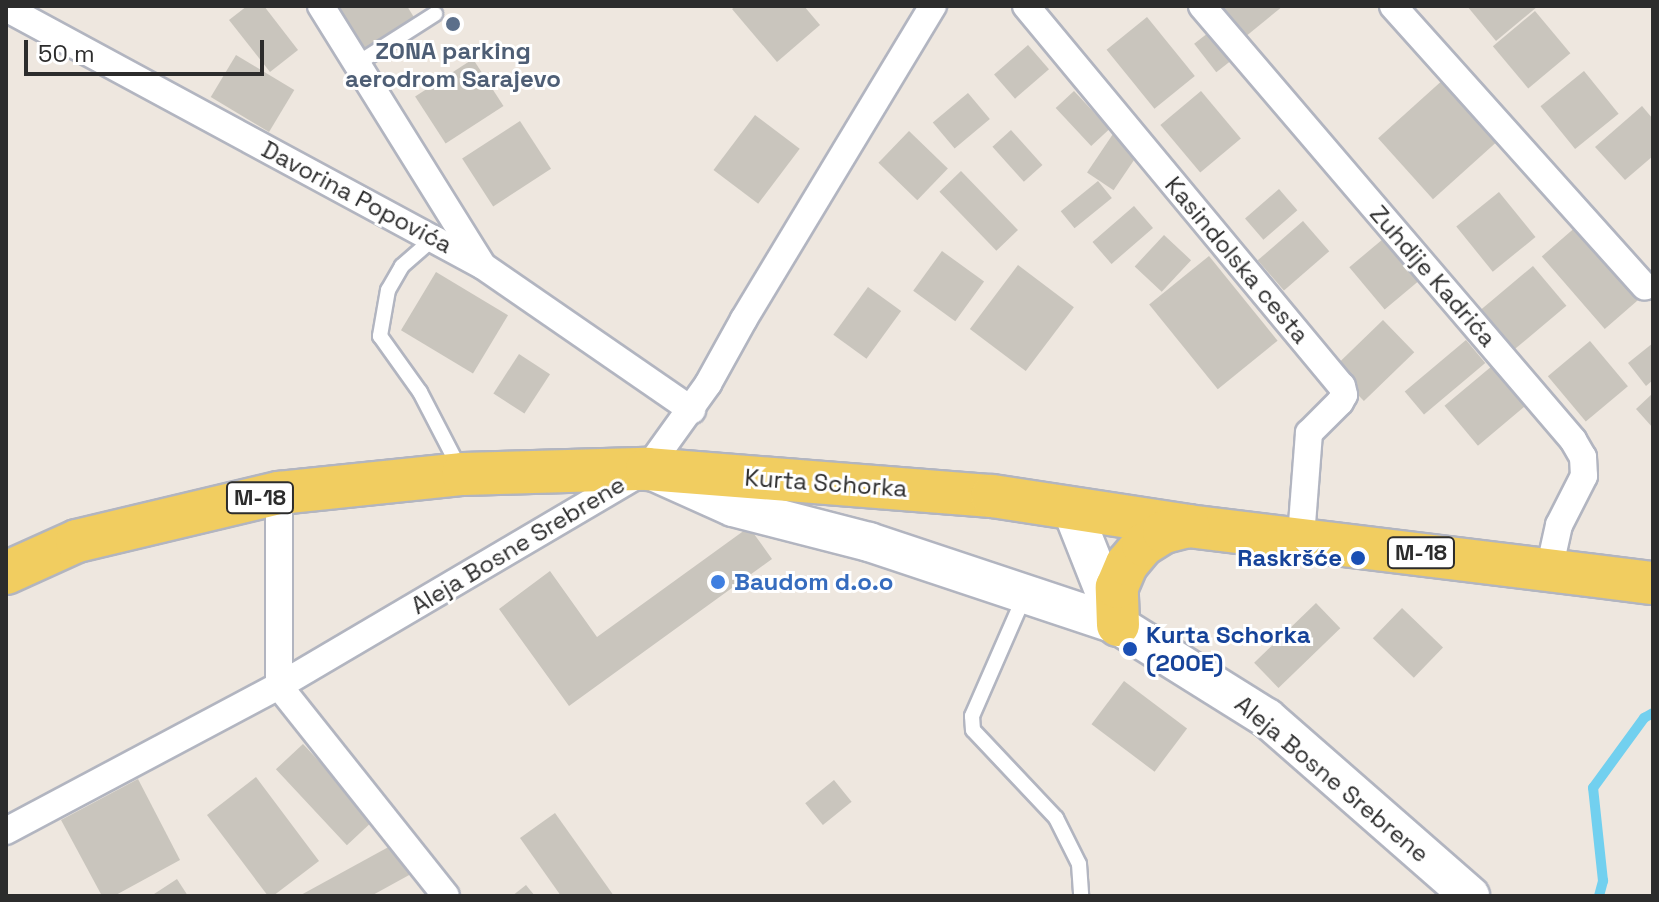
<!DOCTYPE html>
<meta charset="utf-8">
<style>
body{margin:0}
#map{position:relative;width:1659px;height:902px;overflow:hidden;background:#eee7df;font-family:"Space Grotesk",sans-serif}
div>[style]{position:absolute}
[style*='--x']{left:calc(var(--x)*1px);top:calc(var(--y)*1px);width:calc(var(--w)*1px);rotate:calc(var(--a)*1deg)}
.stream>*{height:10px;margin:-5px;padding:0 5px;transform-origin:5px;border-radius:5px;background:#72d0ef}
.building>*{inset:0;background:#c9c5bd;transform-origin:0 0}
.roads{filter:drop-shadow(2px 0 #b2b5c0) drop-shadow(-2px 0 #b2b5c0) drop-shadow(0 2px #b2b5c0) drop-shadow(0 -2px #b2b5c0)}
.lane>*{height:14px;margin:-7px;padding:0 7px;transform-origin:7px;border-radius:7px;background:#fff}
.street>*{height:26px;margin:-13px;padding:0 13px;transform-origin:13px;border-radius:13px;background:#fff}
.secondary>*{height:38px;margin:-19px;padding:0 19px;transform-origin:19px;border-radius:19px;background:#fff}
.primary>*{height:42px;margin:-21px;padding:0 21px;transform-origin:21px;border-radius:21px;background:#f1cd60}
.dots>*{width:22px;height:22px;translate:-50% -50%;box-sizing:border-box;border:4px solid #fff;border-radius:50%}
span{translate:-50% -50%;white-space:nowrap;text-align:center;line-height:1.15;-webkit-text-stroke:6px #fff;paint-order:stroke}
.shield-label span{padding:2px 6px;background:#fff;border:2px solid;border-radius:6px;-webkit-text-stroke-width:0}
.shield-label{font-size:22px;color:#2c2c2c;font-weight:700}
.service-label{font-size:24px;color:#4e5e75;font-weight:700}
.street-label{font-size:24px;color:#2c2c2c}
.transit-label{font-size:24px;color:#164399;font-weight:700}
.right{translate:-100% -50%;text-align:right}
.left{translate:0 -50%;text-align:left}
.shop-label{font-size:24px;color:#366cbe;font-weight:700}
.frame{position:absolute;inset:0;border:8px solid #2c2c2c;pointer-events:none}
.scale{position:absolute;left:24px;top:40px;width:240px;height:36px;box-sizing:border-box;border:4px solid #2c2c2c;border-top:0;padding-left:10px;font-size:24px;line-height:28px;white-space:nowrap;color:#2c2c2c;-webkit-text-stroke:6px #fff;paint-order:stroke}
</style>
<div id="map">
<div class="stream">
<i style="--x:1599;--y:896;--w:16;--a:-75"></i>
<i style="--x:1603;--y:881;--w:94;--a:-96.1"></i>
<i style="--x:1593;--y:788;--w:87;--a:-53.9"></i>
<i style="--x:1644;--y:718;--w:10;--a:-29"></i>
</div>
<div class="building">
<i style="clip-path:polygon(247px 6px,264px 6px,298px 50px,270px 72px,229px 20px)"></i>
<i style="clip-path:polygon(333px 6px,407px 6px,415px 19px,358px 57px)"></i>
<i style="clip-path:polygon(736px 6px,804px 6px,820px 25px,777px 62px,732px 9px)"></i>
<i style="clip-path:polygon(1220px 6px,1283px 6px,1245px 37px)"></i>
<i style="clip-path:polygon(1467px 6px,1538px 6px,1496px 41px)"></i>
<i style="left:1535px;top:11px;width:55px;height:55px;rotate:50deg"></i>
<i style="left:1147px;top:17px;width:76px;height:52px;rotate:51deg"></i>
<i style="left:1217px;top:26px;width:36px;height:29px;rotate:52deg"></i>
<i style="left:1028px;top:45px;width:32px;height:45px;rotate:49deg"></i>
<i style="left:236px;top:55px;width:68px;height:49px;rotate:31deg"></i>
<i style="left:473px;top:59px;width:56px;height:69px;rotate:57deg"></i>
<i style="left:1584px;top:71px;width:55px;height:56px;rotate:51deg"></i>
<i style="left:1445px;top:78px;width:82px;height:90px;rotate:48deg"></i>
<i style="left:1074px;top:91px;width:52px;height:25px;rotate:47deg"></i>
<i style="left:1201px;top:91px;width:62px;height:53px;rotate:50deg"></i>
<i style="left:968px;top:93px;width:34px;height:46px;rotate:50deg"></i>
<i style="clip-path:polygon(1642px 106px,1653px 119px,1653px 156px,1625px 180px,1595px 147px)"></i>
<i style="left:755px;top:115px;width:56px;height:69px;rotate:37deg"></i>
<i style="left:520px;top:121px;width:57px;height:69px;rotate:57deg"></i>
<i style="left:1011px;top:130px;width:47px;height:25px;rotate:48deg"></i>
<i style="left:909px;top:131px;width:54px;height:44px;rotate:44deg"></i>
<i style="left:1115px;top:131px;width:32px;height:50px;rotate:34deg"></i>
<i style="left:961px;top:171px;width:82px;height:30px;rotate:46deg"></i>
<i style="left:1098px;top:181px;width:22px;height:48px;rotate:51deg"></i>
<i style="left:1279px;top:189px;width:28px;height:45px;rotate:49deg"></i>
<i style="left:1499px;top:192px;width:58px;height:55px;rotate:51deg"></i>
<i style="left:1134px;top:206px;width:29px;height:55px;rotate:49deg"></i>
<i style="left:1303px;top:221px;width:40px;height:60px;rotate:49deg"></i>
<i style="left:1578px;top:225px;width:96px;height:48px;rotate:49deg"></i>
<i style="left:1164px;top:235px;width:37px;height:43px;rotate:43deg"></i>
<i style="left:1383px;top:239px;width:55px;height:44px;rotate:50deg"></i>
<i style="left:942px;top:251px;width:52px;height:49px;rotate:36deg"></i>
<i style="left:1209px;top:256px;width:109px;height:77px;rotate:51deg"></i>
<i style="left:1018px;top:265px;width:70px;height:80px;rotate:37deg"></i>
<i style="left:1533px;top:266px;width:52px;height:72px;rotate:50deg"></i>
<i style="left:436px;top:272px;width:84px;height:68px;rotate:31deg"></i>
<i style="left:868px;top:287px;width:41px;height:59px;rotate:36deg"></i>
<i style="left:1383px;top:320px;width:45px;height:70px;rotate:46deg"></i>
<i style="left:1466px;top:340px;width:30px;height:80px;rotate:50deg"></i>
<i style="left:1590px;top:341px;width:59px;height:55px;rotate:50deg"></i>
<i style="clip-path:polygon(1653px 343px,1653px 380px,1646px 386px,1628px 363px)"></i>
<i style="left:519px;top:354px;width:37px;height:47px;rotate:33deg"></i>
<i style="left:1492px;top:366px;width:52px;height:62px;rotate:50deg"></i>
<i style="clip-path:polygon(1653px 393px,1653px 428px,1636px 409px)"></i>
<i style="clip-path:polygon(749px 527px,772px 559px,569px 706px,499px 609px,550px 571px,597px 637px)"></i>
<i style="left:1316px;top:603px;width:35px;height:86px;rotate:46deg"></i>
<i style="left:1402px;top:608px;width:57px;height:42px;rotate:44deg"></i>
<i style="left:1124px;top:681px;width:79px;height:54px;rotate:37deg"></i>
<i style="left:303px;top:744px;width:104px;height:37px;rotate:47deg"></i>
<i style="clip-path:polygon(256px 777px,319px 861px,273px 896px,268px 896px,207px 815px)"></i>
<i style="clip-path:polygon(138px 779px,180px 860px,114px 896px,102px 896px,61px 820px)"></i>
<i style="left:834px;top:780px;width:28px;height:37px;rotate:51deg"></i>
<i style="clip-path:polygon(555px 813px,614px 896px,561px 896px,520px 838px)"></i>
<i style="clip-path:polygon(394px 844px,411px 874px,371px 896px,299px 896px)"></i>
<i style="clip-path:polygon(177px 879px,188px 896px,151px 896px)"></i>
<i style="clip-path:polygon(526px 885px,535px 896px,512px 896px)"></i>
</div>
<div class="roads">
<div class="lane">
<i style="--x:355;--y:65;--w:95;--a:-32.5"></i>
<i style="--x:434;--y:238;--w:43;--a:138.8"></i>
<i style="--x:402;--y:266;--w:28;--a:120"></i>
<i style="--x:388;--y:290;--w:47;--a:99.9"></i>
<i style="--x:380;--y:336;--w:69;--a:54.5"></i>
<i style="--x:420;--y:392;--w:89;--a:62.6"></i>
<i style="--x:1024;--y:597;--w:130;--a:113.6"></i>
<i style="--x:972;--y:716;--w:14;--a:86"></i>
<i style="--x:973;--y:730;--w:121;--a:46.7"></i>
<i style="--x:1056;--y:818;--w:51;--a:63.4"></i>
<i style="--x:1079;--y:864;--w:32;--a:86"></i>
</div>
<div class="street">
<i style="--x:321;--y:6;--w:303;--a:58.1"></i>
<i style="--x:1026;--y:6;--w:494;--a:50.3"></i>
<i style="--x:1342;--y:386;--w:9;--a:77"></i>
<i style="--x:1344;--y:395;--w:8;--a:120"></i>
<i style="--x:1340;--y:402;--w:44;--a:135"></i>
<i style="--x:1309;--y:433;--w:105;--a:94.4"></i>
<i style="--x:1202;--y:6;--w:571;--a:49.47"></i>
<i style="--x:1573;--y:440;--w:20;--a:60"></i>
<i style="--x:1583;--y:457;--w:19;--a:87"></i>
<i style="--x:1584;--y:476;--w:55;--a:117"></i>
<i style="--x:1559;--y:525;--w:46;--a:102.5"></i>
<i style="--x:1393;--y:6;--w:377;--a:48.1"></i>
<i style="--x:6;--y:8;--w:542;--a:28.41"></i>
<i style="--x:483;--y:266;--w:254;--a:34.6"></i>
<i style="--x:279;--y:493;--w:193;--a:90"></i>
<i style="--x:279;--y:686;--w:268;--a:51.5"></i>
<i style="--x:6;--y:831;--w:309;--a:-28"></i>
<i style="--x:279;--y:686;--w:427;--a:-30.5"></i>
<i style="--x:647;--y:469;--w:105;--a:-54.3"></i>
<i style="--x:708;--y:384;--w:74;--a:-61"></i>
<i style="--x:744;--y:319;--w:366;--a:-58.9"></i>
</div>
<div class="secondary">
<i style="--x:657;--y:473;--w:83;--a:24.1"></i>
<i style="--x:733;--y:507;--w:140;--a:14.4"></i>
<i style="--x:869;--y:542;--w:262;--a:18.4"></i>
<i style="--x:1118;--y:625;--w:176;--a:32"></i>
<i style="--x:1267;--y:718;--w:270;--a:41.2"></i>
<i style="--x:1071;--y:507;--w:125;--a:68.4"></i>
</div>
<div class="primary">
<i style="--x:6;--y:573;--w:78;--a:-24.3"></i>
<i style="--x:77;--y:541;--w:208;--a:-13.4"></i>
<i style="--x:279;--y:493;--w:185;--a:-5.9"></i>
<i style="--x:463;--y:474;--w:184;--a:-1.6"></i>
<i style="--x:647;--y:469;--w:346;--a:4.5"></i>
<i style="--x:992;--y:496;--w:198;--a:8.7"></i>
<i style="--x:1188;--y:526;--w:468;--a:7"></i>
<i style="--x:1118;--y:625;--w:38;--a:-92"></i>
<i style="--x:1117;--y:587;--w:25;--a:-67"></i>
<i style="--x:1127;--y:564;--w:25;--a:-50"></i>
<i style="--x:1143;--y:545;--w:25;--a:-32"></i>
<i style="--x:1164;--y:532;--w:25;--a:-14"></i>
</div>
</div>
<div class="dots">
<i style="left:453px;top:24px;background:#5c6f8a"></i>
<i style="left:1358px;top:558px;background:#1a4fb4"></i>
<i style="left:718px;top:582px;background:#3f7fe0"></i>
<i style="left:1130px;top:649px;background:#1a4fb4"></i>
</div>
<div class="shield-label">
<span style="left:260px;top:498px">M-18</span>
<span style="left:1421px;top:553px">M-18</span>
</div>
<div class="service-label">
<span style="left:453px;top:65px">ZONA parking<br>aerodrom Sarajevo</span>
</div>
<div class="street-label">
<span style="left:357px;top:197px;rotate:28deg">Davorina Popovića</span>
<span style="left:1237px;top:260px;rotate:50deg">Kasindolska cesta</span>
<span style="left:1433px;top:276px;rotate:49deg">Zuhdije Kadrića</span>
<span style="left:826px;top:483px;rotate:4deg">Kurta Schorka</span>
<span style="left:518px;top:545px;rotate:-31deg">Aleja Bosne Srebrene</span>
<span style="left:1332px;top:779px;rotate:40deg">Aleja Bosne Srebrene</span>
</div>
<div class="transit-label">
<span class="right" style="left:1342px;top:558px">Raskršće</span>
<span class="left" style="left:1146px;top:649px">Kurta Schorka<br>(200E)</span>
</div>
<div class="shop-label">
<span class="left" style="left:734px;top:582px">Baudom d.o.o</span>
</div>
<div class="frame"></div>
<div class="scale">50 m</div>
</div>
